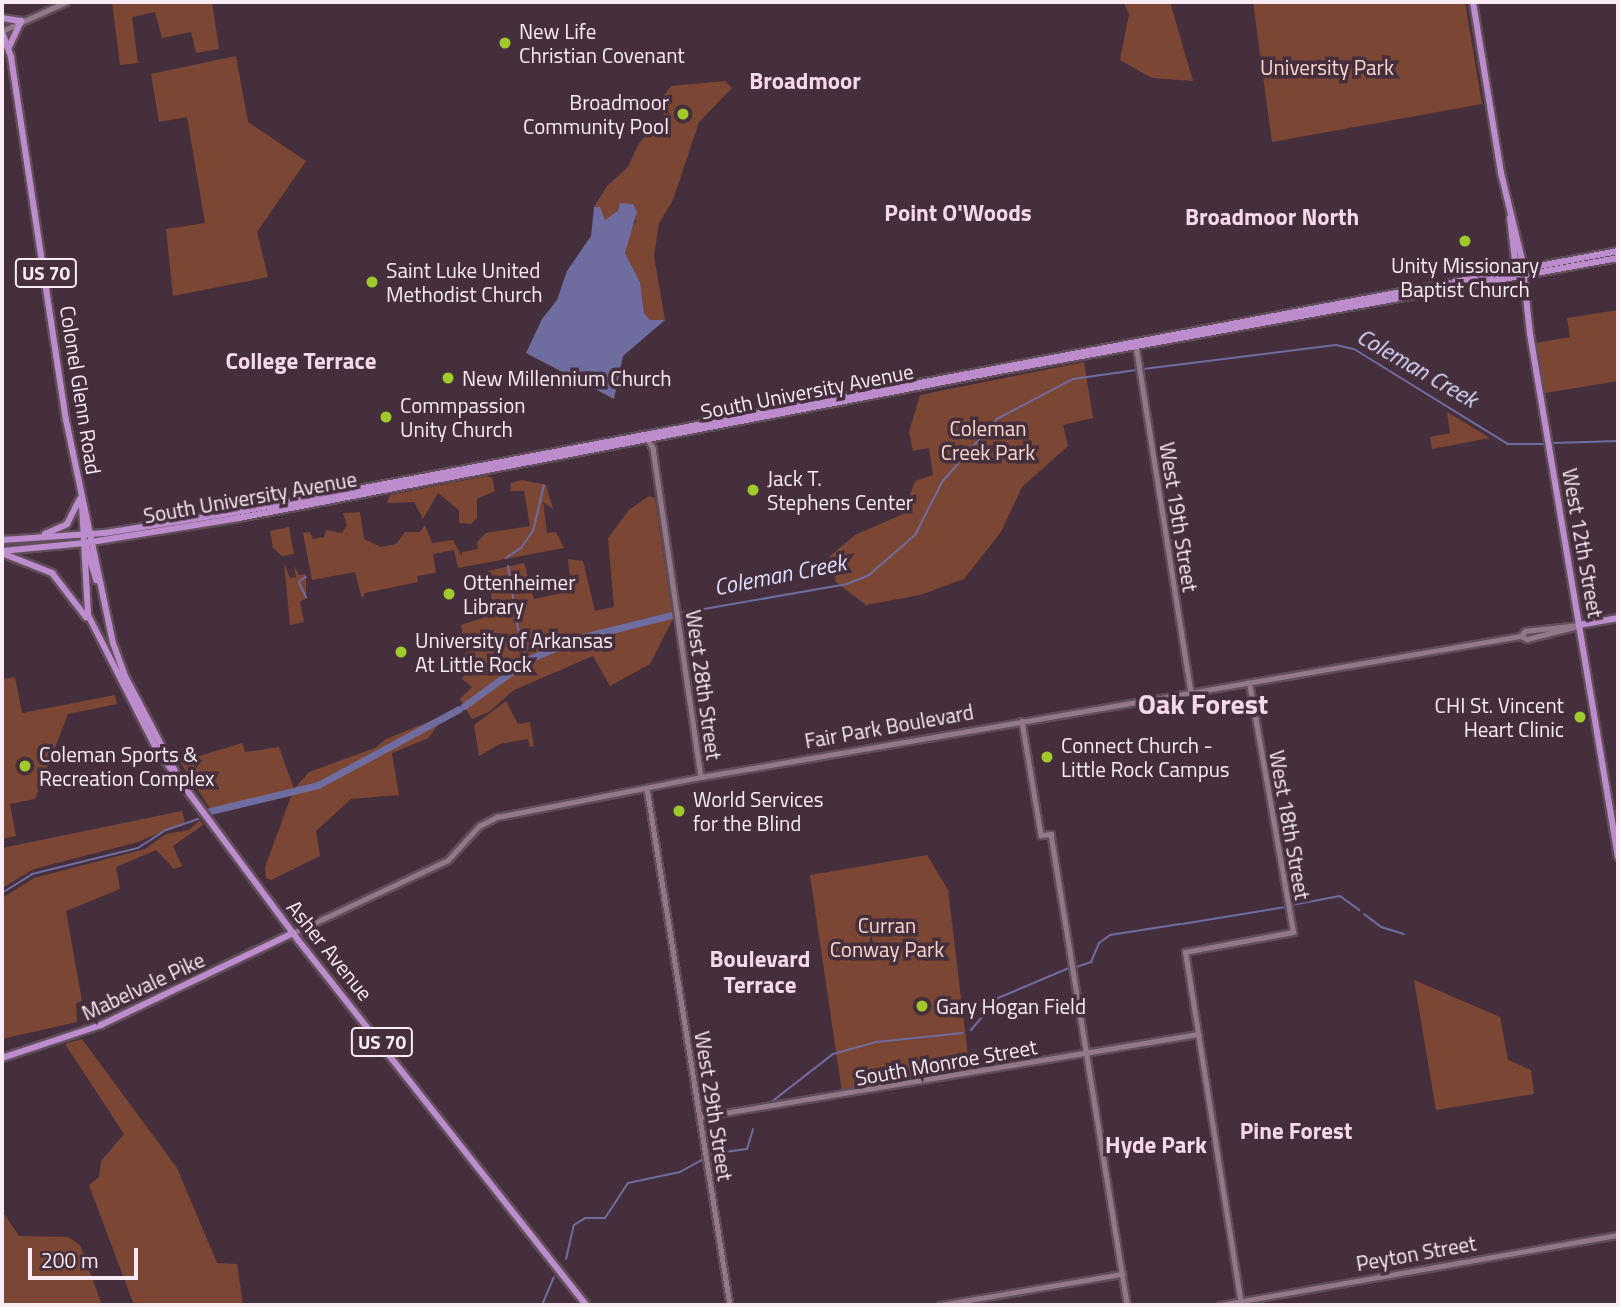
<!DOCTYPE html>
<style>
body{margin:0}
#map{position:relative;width:1620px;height:1307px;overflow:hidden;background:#452f3d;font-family:"Titillium Web",sans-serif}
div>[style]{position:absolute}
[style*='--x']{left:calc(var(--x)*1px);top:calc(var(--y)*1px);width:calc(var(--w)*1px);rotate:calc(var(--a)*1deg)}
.green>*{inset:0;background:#7c4634}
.water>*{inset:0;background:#6f6ca0}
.stream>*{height:2px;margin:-1px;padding:0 1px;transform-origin:1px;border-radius:1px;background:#6f6ca0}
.river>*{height:7px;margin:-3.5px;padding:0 3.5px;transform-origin:3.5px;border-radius:3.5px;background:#6f6ca0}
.roads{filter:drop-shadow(2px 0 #614e5a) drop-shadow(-2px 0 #614e5a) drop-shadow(0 2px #614e5a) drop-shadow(0 -2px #614e5a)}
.minor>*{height:4.5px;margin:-2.25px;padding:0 2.25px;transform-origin:2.25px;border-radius:2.25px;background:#927888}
.major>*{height:6px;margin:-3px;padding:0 3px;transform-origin:3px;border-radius:3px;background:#bd8ccd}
.dots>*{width:19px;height:19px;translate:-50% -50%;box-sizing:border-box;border:4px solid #452f3d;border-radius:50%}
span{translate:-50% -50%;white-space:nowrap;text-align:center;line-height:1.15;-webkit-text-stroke:7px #452f3d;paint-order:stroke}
.shield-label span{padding:2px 5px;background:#452f3d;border:2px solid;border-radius:5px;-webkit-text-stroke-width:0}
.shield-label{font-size:19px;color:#faebf4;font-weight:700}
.poi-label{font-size:21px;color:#faebf4}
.left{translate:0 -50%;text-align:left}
.right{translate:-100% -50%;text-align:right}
.park-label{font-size:21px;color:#fad6ca}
.street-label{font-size:21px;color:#faebf4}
.neighbourhood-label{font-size:23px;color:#f5d8e9;font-weight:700}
.water-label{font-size:23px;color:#dedfff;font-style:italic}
.district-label{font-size:28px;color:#f5d8e9;font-weight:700}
.frame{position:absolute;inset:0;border:4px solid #faebf4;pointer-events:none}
.scale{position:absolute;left:28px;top:1248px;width:110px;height:32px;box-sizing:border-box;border:4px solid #faebf4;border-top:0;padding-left:9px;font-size:21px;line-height:24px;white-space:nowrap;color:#faebf4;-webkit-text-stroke:5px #452f3d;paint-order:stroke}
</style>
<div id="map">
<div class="green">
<i style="clip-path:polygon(112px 2px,212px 2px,219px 49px,196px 53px,191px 32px,162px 38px,155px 12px,132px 17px,138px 63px,120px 65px)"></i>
<i style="clip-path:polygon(1123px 2px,1170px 2px,1193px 81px,1152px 78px,1120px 60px,1129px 14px)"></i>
<i style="clip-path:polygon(1253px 2px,1465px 2px,1482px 104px,1272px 142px)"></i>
<i style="clip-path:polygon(236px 56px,248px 122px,306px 161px,257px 232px,268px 277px,173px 296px,166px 229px,205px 223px,187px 117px,159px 122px,151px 74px)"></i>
<i style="clip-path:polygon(725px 81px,732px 88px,699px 122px,673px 200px,659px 223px,654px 256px,665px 320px,650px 320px,644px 313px,640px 282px,625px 253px,624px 243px,636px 221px,630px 205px,605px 220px,594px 207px,607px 186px,628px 167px,639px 143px,663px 118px,662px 98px,671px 86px)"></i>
<i style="clip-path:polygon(1618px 310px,1618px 381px,1545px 393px,1536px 343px,1570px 337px,1567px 318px)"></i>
<i style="clip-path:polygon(1084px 362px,1093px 418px,1063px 425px,1068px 446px,1022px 487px,1001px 532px,964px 579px,920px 595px,866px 605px,836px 582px,830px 556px,855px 535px,903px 514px,915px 481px,933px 475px,929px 448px,913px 451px,909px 432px,920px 395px)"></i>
<i style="clip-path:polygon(1447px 412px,1490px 438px,1432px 449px,1430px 437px,1450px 433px)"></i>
<i style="clip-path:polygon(486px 476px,492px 477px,495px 491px,477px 499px,477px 518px,471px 524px,459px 523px,459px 510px,438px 493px,423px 519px,414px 502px,387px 503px,390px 495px)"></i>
<i style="clip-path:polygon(522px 480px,546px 485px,553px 509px,543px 502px,547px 533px,556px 532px,564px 548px,458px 568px,454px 550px,433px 554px,436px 573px,417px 576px,418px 582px,365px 593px,362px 599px,355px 572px,312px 580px,303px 533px,310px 532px,313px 539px,324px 537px,326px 530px,342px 533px,347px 525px,343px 513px,360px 512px,364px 539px,381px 547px,396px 544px,405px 532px,420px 532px,425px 525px,432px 543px,453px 540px,462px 557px,462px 552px,478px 549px,477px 542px,486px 533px,530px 526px,524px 491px,510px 491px,511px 483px)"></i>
<i style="clip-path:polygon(649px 496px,655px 498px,673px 619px,650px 664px,610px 686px,593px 656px,514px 690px,489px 712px,472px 719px,460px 699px,472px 687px,462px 679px,468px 668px,461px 625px,494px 614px,488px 571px,524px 563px,534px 599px,571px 591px,568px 559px,583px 561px,595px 611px,614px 607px,608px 538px,629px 510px)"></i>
<i style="clip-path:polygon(289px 527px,294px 554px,282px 556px,273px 548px,270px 531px)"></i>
<i style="clip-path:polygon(284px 563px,290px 578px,296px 577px,294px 566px,299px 575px,306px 574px,306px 599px,300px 601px,304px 622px,290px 625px)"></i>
<i style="clip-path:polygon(15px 677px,22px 713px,115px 695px,117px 704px,68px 714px,35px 799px,10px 804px,16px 836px,2px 839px,2px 679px)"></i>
<i style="clip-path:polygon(506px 701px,518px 724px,530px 722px,534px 746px,530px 747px,528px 739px,500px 744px,479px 756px,474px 725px)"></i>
<i style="clip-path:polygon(435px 719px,439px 724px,428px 738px,392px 753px,399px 795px,351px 799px,316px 831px,320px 856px,271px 880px,266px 878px,265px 867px,292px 794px,213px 813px,180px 762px,242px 743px,245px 752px,279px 747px,294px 789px,309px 772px,375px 748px,386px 739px)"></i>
<i style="clip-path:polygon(182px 811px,185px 822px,138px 842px,34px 869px,2px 888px,2px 848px)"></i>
<i style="clip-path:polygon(200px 820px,203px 825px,173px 846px,182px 866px,174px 869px,156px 850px,116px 867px,120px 889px,66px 911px,82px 1001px,76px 1003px,77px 1022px,2px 1039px,2px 898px,34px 878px,145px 849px,166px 834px,189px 830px)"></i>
<i style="clip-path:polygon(927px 855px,948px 890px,970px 1072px,842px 1092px,810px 875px)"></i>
<i style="clip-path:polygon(1414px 980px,1500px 1017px,1508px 1060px,1531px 1070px,1534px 1094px,1436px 1110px)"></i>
<i style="clip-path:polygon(82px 1039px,177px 1168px,217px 1263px,237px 1264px,243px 1305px,134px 1305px,89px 1185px,99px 1177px,101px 1161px,124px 1134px,65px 1044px)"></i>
<i style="clip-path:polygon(2px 1211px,19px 1236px,68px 1237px,80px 1245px,102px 1305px,2px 1305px)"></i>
</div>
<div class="water">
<i style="clip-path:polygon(620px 203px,633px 204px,637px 212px,625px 253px,640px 282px,644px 313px,650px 320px,665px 320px,623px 356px,614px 399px,526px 353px,542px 319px,557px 300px,567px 271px,591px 236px,594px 207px,600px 207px,605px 220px,618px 211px)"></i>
</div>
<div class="stream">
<i style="--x:1143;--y:369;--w:194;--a:-7.1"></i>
<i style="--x:1336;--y:345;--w:18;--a:13"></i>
<i style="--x:1354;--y:349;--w:181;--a:31.7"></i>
<i style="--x:1508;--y:444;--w:35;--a:0"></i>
<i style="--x:1553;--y:443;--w:65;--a:-1.8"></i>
<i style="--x:506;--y:558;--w:18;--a:-34"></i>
<i style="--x:521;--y:548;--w:21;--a:-55"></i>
<i style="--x:533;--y:531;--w:47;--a:-76.6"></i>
<i style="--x:508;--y:566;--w:76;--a:80.9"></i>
<i style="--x:299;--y:581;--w:8;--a:-30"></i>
<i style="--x:299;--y:583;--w:16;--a:63"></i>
<i style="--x:681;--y:613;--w:169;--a:-9.9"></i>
<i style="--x:847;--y:584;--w:24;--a:-22"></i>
<i style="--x:869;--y:575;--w:61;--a:-41"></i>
<i style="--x:915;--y:535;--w:59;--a:-63"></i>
<i style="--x:942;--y:482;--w:84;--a:-48.9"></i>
<i style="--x:997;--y:419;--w:86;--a:-27.8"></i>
<i style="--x:1073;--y:379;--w:64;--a:-8.1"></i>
<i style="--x:523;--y:649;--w:12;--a:59"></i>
<i style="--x:2;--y:893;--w:36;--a:-32"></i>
<i style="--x:32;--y:874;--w:109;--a:-13.8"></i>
<i style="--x:138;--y:848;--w:33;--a:-33"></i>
<i style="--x:166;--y:830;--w:34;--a:-19"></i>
<i style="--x:1292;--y:905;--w:49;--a:-10.6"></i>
<i style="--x:1340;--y:896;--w:24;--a:36"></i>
<i style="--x:1364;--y:914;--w:21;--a:37"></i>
<i style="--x:1381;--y:927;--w:24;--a:17"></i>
<i style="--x:1182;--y:924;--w:105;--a:-9.3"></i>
<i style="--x:1076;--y:967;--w:16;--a:-18"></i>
<i style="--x:1091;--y:962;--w:21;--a:-67"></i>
<i style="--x:1099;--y:943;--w:14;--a:-36"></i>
<i style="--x:1110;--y:935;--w:71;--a:-8.9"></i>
<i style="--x:971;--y:1030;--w:42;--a:-49.8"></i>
<i style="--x:998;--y:998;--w:77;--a:-22.9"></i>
<i style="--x:770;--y:1103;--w:80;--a:-37.9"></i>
<i style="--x:833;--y:1054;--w:45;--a:-15.6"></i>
<i style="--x:876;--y:1042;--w:87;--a:-5.9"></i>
<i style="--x:711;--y:1154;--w:36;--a:-8"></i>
<i style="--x:747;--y:1149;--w:21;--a:-73"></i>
<i style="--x:566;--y:1259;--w:35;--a:-77"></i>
<i style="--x:574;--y:1225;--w:13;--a:-32"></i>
<i style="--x:585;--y:1218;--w:20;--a:0"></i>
<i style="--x:605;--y:1218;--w:42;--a:-56.7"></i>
<i style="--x:628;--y:1183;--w:53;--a:-11.9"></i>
<i style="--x:680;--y:1172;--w:25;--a:-29"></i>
<i style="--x:542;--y:1305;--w:30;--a:-67"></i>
</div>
<div class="river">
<i style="--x:464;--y:706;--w:80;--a:-35.9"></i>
<i style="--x:529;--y:659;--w:54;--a:-22.8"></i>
<i style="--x:579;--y:638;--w:96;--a:-13.9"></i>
<i style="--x:210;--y:811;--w:111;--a:-13.5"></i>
<i style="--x:318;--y:785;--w:160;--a:-28.3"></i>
</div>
<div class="roads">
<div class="minor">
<i style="--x:2;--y:31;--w:70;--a:-24.4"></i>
<i style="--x:1136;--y:345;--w:352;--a:81"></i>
<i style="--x:647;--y:438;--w:12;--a:59"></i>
<i style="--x:653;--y:448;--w:332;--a:81.7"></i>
<i style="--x:1521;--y:636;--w:6;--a:-51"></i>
<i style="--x:1525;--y:631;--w:54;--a:-6.3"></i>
<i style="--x:1022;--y:721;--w:116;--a:80.5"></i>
<i style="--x:1041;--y:835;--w:10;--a:-6"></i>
<i style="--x:1051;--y:834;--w:477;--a:80.8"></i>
<i style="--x:647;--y:788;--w:524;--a:80.88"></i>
<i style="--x:293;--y:933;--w:171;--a:-25.2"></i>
<i style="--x:448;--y:860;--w:46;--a:-47.6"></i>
<i style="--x:479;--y:826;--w:20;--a:-27"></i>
<i style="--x:497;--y:817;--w:208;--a:-11.1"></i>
<i style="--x:701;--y:777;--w:832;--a:-9.76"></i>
<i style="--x:1521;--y:636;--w:7;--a:27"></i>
<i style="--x:1527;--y:639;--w:53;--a:-14.3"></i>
<i style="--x:700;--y:1117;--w:505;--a:-9.46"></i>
<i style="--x:940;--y:1305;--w:185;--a:-9.7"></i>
<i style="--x:1220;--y:1305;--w:404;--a:-10"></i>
<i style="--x:1241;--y:1305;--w:357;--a:-99"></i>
<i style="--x:1185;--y:952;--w:110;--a:-10.5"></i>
<i style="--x:1293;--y:932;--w:253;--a:-100"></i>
</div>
<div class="major">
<i style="--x:1473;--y:2;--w:173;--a:80.7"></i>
<i style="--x:1501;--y:173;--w:89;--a:76.4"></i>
<i style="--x:1522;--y:260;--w:74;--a:83.8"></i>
<i style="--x:1530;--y:334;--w:530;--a:80.45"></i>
<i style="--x:2;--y:18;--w:19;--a:9"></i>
<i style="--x:2;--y:32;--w:27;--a:70"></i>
<i style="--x:11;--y:57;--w:367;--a:81.4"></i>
<i style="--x:66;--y:420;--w:228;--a:78.1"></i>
<i style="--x:113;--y:643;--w:35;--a:70"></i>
<i style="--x:125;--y:676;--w:116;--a:62.3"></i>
<i style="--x:9;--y:47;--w:29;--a:-65"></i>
<i style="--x:1510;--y:218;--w:51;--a:83.3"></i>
<i style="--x:82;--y:506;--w:109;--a:86.8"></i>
<i style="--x:88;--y:615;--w:152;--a:62.9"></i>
<i style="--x:157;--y:750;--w:237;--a:53.4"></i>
<i style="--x:298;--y:940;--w:465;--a:51.7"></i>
<i style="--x:45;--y:534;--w:24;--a:-24"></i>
<i style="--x:67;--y:524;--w:28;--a:-63"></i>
<i style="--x:2;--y:540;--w:103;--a:-3.9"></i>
<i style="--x:105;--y:533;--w:134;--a:-9"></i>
<i style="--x:237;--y:512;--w:1405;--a:-10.7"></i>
<i style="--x:85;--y:543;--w:39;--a:73"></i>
<i style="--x:2;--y:551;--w:83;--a:-5.5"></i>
<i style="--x:85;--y:543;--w:156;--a:-9.2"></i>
<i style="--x:239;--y:518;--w:780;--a:-10.94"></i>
<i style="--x:1005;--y:370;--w:623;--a:-10.35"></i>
<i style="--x:4;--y:554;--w:52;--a:21.6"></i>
<i style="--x:52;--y:573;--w:56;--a:52.3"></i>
<i style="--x:1579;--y:625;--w:40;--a:-10"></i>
<i style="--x:2;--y:1058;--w:104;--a:-18.4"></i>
<i style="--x:101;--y:1025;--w:213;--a:-25.6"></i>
</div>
</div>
<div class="dots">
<i style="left:505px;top:43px;background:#a0c92b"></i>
<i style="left:683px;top:114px;background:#a0c92b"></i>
<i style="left:1465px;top:241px;background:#a0c92b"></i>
<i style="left:372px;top:282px;background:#a0c92b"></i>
<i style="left:448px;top:378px;background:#a0c92b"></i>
<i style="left:386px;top:417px;background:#a0c92b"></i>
<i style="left:753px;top:490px;background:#a0c92b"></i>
<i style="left:449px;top:594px;background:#a0c92b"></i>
<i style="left:401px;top:652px;background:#a0c92b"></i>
<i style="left:1580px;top:717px;background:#a0c92b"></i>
<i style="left:1047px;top:757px;background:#a0c92b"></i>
<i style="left:25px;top:766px;background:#a0c92b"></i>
<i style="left:679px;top:811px;background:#a0c92b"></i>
<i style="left:922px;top:1006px;background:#a0c92b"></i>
</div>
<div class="shield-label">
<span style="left:46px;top:273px">US 70</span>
<span style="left:382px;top:1042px">US 70</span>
</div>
<div class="poi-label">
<span class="left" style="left:519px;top:43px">New Life<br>Christian Covenant</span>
<span class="right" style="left:669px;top:114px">Broadmoor<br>Community Pool</span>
<span style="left:1465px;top:277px">Unity Missionary<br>Baptist Church</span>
<span class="left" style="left:386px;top:282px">Saint Luke United<br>Methodist Church</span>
<span class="left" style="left:462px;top:378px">New Millennium Church</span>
<span class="left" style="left:400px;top:417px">Commpassion<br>Unity Church</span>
<span class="left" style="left:767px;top:490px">Jack T.<br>Stephens Center</span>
<span class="left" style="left:463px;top:594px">Ottenheimer<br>Library</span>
<span class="left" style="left:415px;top:652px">University of Arkansas<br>At Little Rock</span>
<span class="right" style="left:1564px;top:717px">CHI St. Vincent<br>Heart Clinic</span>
<span class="left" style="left:1061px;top:757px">Connect Church -<br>Little Rock Campus</span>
<span class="left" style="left:39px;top:766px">Coleman Sports &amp;<br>Recreation Complex</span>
<span class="left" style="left:693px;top:811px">World Services<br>for the Blind</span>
<span class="left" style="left:936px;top:1006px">Gary Hogan Field</span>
</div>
<div class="park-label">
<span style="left:1327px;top:67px">University Park</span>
<span style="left:988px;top:440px">Coleman<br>Creek Park</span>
<span style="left:887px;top:937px">Curran<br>Conway Park</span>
</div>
<div class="street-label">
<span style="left:81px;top:390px;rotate:81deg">Colonel Glenn Road</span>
<span style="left:807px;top:391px;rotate:-11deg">South University Avenue</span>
<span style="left:250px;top:497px;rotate:-10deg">South University Avenue</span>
<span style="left:1179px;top:517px;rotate:81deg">West 19th Street</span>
<span style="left:1583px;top:543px;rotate:80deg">West 12th Street</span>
<span style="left:704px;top:685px;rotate:82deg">West 28th Street</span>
<span style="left:889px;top:726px;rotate:-10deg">Fair Park Boulevard</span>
<span style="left:1290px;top:825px;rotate:80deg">West 18th Street</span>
<span style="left:330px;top:950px;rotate:51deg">Asher Avenue</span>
<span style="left:143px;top:986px;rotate:-25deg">Mabelvale Pike</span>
<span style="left:946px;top:1062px;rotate:-10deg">South Monroe Street</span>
<span style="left:714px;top:1106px;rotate:81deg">West 29th Street</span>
<span style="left:1416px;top:1253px;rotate:-10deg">Peyton Street</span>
</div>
<div class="neighbourhood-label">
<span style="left:805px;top:81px">Broadmoor</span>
<span style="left:958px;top:213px">Point O'Woods</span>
<span style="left:1272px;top:217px">Broadmoor North</span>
<span style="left:301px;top:361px">College Terrace</span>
<span style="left:760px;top:972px">Boulevard<br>Terrace</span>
<span style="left:1296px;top:1131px">Pine Forest</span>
<span style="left:1156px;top:1145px">Hyde Park</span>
</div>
<div class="water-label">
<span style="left:1417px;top:368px;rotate:30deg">Coleman Creek</span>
<span style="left:780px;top:575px;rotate:-11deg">Coleman Creek</span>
</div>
<div class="district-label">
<span style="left:1203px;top:704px">Oak Forest</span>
</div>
<div class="frame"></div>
<div class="scale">200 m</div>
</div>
